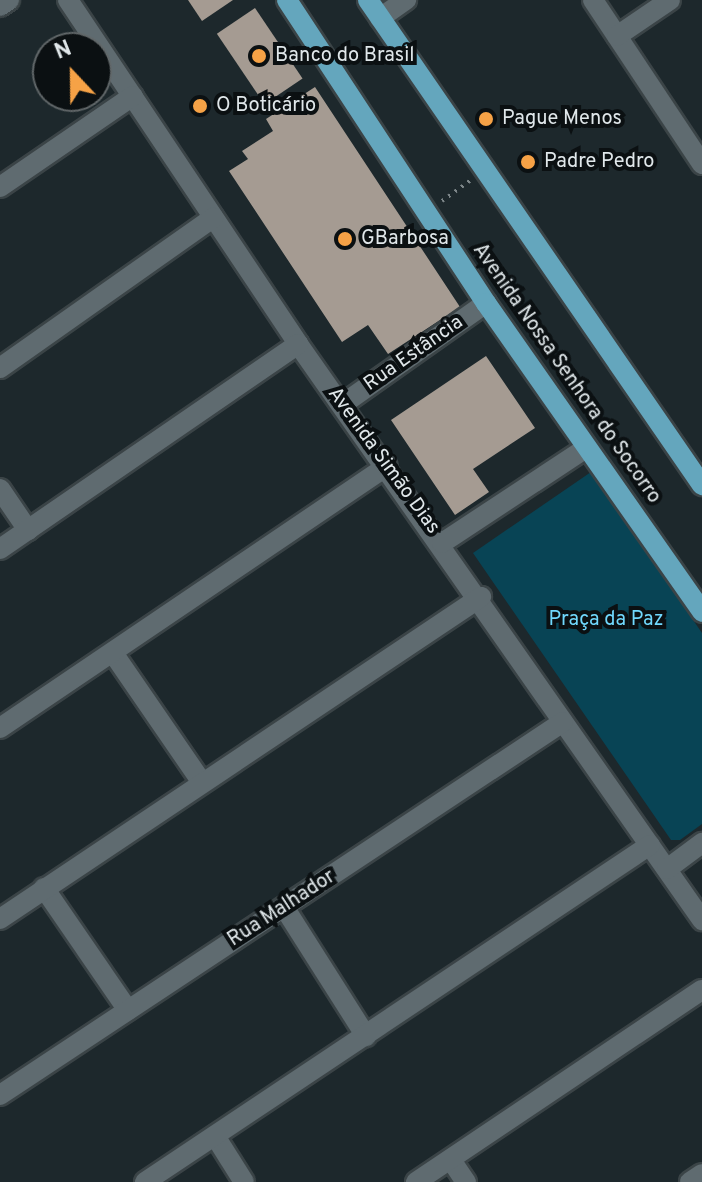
<!DOCTYPE html>
<meta charset="utf-8">
<style>
body{margin:0}
#map{position:relative;width:702px;height:1182px;overflow:hidden;background:#1d282c;font-family:Overpass,sans-serif}
div>[style]{position:absolute}
[style*='--x']{left:calc(var(--x)*1px);top:calc(var(--y)*1px);width:calc(var(--w)*1px);rotate:calc(var(--a)*1deg)}
.green>*{inset:0;background:#084455}
.building>*{inset:0;background:#a59b92;transform-origin:0 0}
.path>*{height:4px;margin-top:-2px;transform-origin:0;background:repeating-linear-gradient(90deg,#7d8689 0 2px,transparent 0 8px)}
.roads{filter:drop-shadow(2px 0 #3b4447) drop-shadow(-2px 0 #3b4447) drop-shadow(0 2px #3b4447) drop-shadow(0 -2px #3b4447)}
.minor>*{height:20px;margin:-10px;padding:0 10px;transform-origin:10px;border-radius:10px;background:#5f6b70}
.major>*{height:20px;margin:-10px;padding:0 10px;transform-origin:10px;border-radius:10px;background:#64a6bd}
.dots>*{width:22px;height:22px;translate:-50% -50%;box-sizing:border-box;border:4px solid #0b1012;border-radius:50%}
span{translate:-50% -50%;white-space:nowrap;text-align:center;line-height:1.15;-webkit-text-stroke:8px #0b1012;paint-order:stroke}
.poi-label{font-size:20px;color:#e0e7ea}
.left{translate:0 -50%;text-align:left}
.street-label{font-size:20px;color:#e0e7ea}
.park-label{font-size:20px;color:#70d8fd}
.north{position:absolute;left:32px;top:32px;width:80px;height:80px;box-sizing:border-box;background:#0b1012;border:2px solid #606668;border-radius:50%;rotate:338deg;font-size:22px;font-weight:700;line-height:32px;text-align:center;color:#e0e7ea}
.north::after{content:'';display:block;margin:auto;width:28px;height:36px;background:#f6a246;clip-path:polygon(50% 0,100% 100%,50% 72%,0 100%)}
</style>
<div id="map">
<div class="green">
<i style="clip-path:polygon(591px 472px,702px 633px,702px 824px,680px 840px,671px 840px,473px 553px)"></i>
</div>
<div class="building">
<i style="clip-path:polygon(188px 0,233px 0,202px 21px)"></i>
<i style="left:255px;top:8px;width:85px;height:46px;rotate:56deg"></i>
<i style="clip-path:polygon(315px 87px,460px 307px,388px 354px,368px 325px,342px 342px,229px 171px,248px 159px,242px 151px,273px 131px,266px 119px)"></i>
<i style="clip-path:polygon(486px 356px,535px 428px,473px 469px,489px 492px,455px 515px,391px 420px)"></i>
</div>
<div class="path">
<i style="--x:442;--y:201;--w:36;--a:-36"></i>
</div>
<div class="roads">
<div class="minor">
<i style="--x:68;--y:0;--w:414;--a:56.2"></i>
<i style="--x:298;--y:344;--w:704;--a:54.95"></i>
<i style="--x:593;--y:0;--w:197;--a:56.4"></i>
<i style="--x:0;--y:6;--w:11;--a:-34"></i>
<i style="--x:380;--y:18;--w:32;--a:-35"></i>
<i style="--x:617;--y:36;--w:64;--a:-34.2"></i>
<i style="--x:0;--y:187;--w:161;--a:-34.4"></i>
<i style="--x:0;--y:368;--w:261;--a:-35.2"></i>
<i style="--x:343;--y:404;--w:175;--a:-35.2"></i>
<i style="--x:0;--y:489;--w:50;--a:55.7"></i>
<i style="--x:442;--y:543;--w:173;--a:-33.4"></i>
<i style="--x:0;--y:549;--w:362;--a:-34.5"></i>
<i style="--x:113;--y:653;--w:155;--a:55.5"></i>
<i style="--x:0;--y:728;--w:467;--a:-34.1"></i>
<i style="--x:667;--y:869;--w:44;--a:-36.6"></i>
<i style="--x:44;--y:888;--w:148;--a:55.5"></i>
<i style="--x:284;--y:907;--w:153;--a:57.6"></i>
<i style="--x:0;--y:919;--w:579;--a:-33.8"></i>
<i style="--x:0;--y:1095;--w:675;--a:-33.53"></i>
<i style="--x:215;--y:1136;--w:54;--a:57.8"></i>
<i style="--x:451;--y:1160;--w:27;--a:56"></i>
<i style="--x:145;--y:1182;--w:607;--a:-33.72"></i>
<i style="--x:416;--y:1182;--w:344;--a:-33.9"></i>
<i style="--x:690;--y:1182;--w:14;--a:-34"></i>
</div>
<div class="major">
<i style="--x:287;--y:0;--w:363;--a:56.7"></i>
<i style="--x:486;--y:303;--w:377;--a:55"></i>
<i style="--x:368;--y:0;--w:589;--a:55.45"></i>
</div>
</div>
<div class="dots">
<i style="left:259px;top:56px;background:#f6a246"></i>
<i style="left:200px;top:106px;background:#f6a246"></i>
<i style="left:486px;top:119px;background:#f6a246"></i>
<i style="left:528px;top:162px;background:#f6a246"></i>
<i style="left:345px;top:239px;background:#f6a246"></i>
</div>
<div class="poi-label">
<span class="left" style="left:275px;top:56px">Banco do Brasil</span>
<span class="left" style="left:216px;top:106px">O Boticário</span>
<span class="left" style="left:502px;top:119px">Pague Menos</span>
<span class="left" style="left:544px;top:162px">Padre Pedro</span>
<span class="left" style="left:361px;top:239px">GBarbosa</span>
</div>
<div class="street-label">
<span style="left:414px;top:354px;rotate:-35deg">Rua Estância</span>
<span style="left:566px;top:374px;rotate:55deg">Avenida Nossa Senhora do Socorro</span>
<span style="left:383px;top:461px;rotate:54deg">Avenida Simão Dias</span>
<span style="left:282px;top:909px;rotate:-33deg">Rua Malhador</span>
</div>
<div class="park-label">
<span style="left:606px;top:620px">Praça da Paz</span>
</div>
<div class="north">N</div>
</div>
